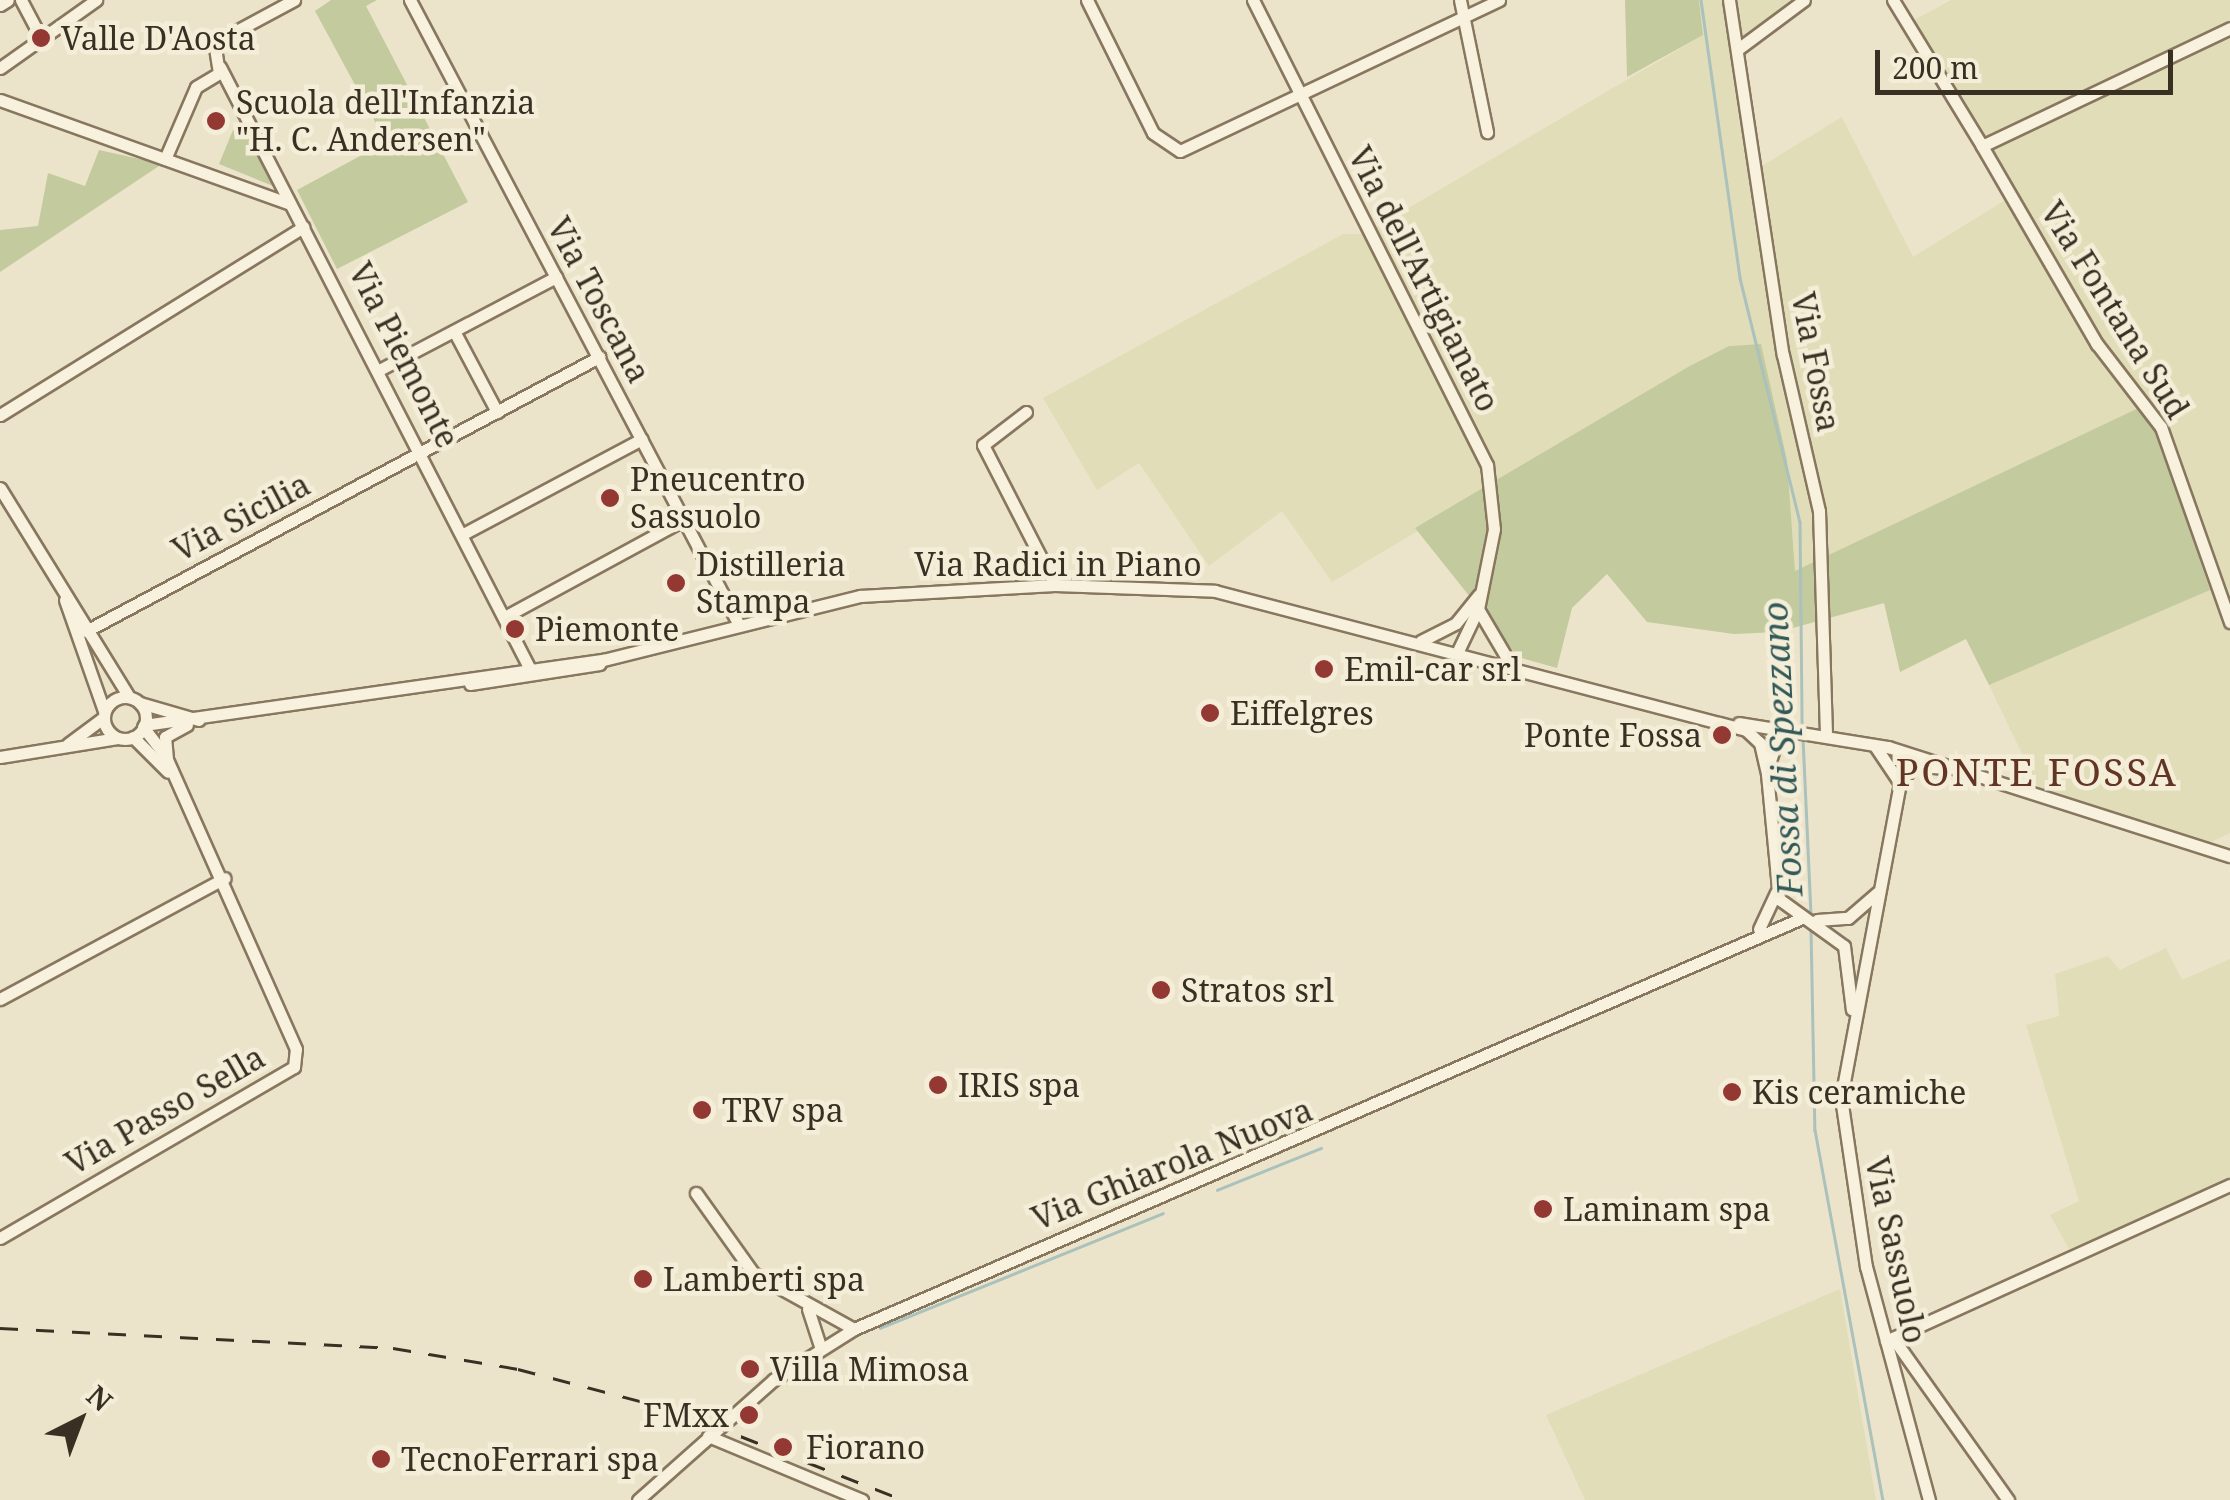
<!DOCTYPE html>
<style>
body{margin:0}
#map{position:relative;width:2230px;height:1500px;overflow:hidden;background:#ece4ca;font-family:"Noto Serif",serif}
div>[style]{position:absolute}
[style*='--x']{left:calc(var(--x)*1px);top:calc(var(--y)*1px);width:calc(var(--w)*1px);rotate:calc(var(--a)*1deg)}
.farmland>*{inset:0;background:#e1ddb8}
.green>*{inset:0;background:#c2ca9e}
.stream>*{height:2.5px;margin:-1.25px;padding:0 1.25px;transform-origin:1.25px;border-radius:1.25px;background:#aac1bc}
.roads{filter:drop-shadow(2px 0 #88775f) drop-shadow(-2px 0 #88775f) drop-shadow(0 2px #88775f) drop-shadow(0 -2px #88775f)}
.minor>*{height:11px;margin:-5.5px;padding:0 5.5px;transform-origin:5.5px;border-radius:5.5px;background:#f7f1dd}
.minor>.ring{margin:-5.5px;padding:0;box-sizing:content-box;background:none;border:11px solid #f7f1dd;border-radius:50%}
.rail>*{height:2.5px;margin-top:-1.25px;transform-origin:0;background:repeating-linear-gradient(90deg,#392f22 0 18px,transparent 0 36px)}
.dots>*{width:28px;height:28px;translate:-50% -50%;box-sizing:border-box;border:5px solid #f4eed9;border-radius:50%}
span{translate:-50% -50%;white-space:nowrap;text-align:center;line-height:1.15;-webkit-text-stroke:9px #f4eed9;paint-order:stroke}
.poi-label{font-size:32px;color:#392f22}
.left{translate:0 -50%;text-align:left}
.right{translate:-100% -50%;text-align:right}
.street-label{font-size:32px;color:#392f22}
.water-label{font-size:35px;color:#325858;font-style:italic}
.quarter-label{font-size:38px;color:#633524;letter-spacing:2.5px}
.north{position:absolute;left:30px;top:1370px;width:100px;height:100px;-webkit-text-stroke:8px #f4eed9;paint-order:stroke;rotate:42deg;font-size:28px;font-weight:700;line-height:40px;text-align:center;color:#392f22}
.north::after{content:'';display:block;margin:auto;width:35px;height:45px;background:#392f22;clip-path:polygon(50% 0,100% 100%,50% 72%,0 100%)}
.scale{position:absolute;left:1875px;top:50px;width:298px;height:45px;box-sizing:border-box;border:5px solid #392f22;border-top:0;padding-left:12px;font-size:30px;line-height:35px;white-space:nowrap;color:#392f22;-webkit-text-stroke:8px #f4eed9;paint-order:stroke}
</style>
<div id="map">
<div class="farmland">
<i style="clip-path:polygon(1699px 0,1791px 0,1730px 50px,1752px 172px,1842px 117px,1913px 257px,2010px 197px,1914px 20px,1951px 0,2230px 0,2230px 833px,2209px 843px,2039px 789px,1989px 685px,2209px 590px,2147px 404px,1795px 572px,1787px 460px,1761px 344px,1729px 346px,1332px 582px,1282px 511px,1209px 566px,1139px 463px,1097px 490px,1043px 398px,1343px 234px,1364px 234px,1703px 35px)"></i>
<i style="clip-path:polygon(2166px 948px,2182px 980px,2230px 959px,2230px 1180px,2069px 1249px,2050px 1215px,2079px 1201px,2026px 1025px,2059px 1016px,2055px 974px,2108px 956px,2120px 970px)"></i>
<i style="clip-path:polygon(1840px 1289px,1876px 1500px,1585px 1500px,1546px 1415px)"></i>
</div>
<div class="green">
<i style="clip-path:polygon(331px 0,377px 0,366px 6px,468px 202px,337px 269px,297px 190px,386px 142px,315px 11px)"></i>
<i style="clip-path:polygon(1625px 0,1699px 0,1703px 35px,1627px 77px)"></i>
<i style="clip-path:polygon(245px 126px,278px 188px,219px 164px,233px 130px)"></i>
<i style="clip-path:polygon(99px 150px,162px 164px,0 272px,0 230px,38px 226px,48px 173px,85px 186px)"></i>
<i style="clip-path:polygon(1761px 344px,1787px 460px,1795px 571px,2147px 404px,2210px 590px,1989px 685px,1966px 639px,1900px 672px,1884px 603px,1778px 632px,1734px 634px,1647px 622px,1607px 574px,1572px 608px,1557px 668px,1518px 657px,1415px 528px,1688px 367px,1729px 346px)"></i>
</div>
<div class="stream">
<i style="--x:1701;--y:0;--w:281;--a:82"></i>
<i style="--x:1740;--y:278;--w:251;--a:76.2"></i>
<i style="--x:1800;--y:522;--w:208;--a:89.4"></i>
<i style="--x:1803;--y:738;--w:177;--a:87.4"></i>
<i style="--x:1811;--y:928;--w:202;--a:88.9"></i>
<i style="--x:1815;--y:1130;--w:376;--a:79.6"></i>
<i style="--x:1217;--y:1190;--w:112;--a:-22"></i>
<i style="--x:880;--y:1328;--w:305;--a:-22.1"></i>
</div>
<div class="roads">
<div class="minor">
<i style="--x:21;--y:0;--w:43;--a:62.2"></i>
<i style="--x:410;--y:0;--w:706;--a:62.24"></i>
<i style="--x:1087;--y:0;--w:148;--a:63.6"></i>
<i style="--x:1153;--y:133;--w:32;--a:34"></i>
<i style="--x:1180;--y:151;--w:353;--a:-25.3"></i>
<i style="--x:1253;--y:0;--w:521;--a:63.29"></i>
<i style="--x:1487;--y:465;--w:64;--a:83.8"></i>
<i style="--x:1494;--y:529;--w:82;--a:101.3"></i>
<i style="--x:1478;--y:609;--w:47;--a:115.5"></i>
<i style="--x:1460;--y:0;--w:135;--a:78.4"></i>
<i style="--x:1729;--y:0;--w:359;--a:81.4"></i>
<i style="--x:1783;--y:355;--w:160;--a:77"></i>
<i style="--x:1819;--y:511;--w:225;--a:88.2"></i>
<i style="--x:1893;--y:0;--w:171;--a:58.6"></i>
<i style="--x:1982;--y:146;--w:275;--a:-25.4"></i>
<i style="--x:0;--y:5;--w:9;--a:-32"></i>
<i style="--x:1738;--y:49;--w:82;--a:-36.6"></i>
<i style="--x:220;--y:67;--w:679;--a:62.76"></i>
<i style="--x:0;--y:68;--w:118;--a:-35.3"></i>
<i style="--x:0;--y:100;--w:308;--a:19.7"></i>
<i style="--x:1982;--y:146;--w:229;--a:59.9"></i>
<i style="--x:2097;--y:344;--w:105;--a:52.4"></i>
<i style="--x:2161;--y:427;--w:207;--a:70.5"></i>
<i style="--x:165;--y:159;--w:78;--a:-66.7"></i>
<i style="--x:196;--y:87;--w:27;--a:-31"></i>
<i style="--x:219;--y:73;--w:30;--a:-99"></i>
<i style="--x:214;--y:43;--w:91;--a:-28.3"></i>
<i style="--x:454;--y:331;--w:92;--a:62"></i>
<i style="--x:381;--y:369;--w:198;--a:-27.7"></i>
<i style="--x:1026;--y:412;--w:54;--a:142.5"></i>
<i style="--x:983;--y:445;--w:157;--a:62.8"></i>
<i style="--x:0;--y:415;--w:357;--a:-31.8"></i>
<i style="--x:0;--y:488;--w:246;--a:58.3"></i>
<i style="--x:465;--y:533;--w:200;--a:-28"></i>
<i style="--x:65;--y:600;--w:118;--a:70.6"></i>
<i style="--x:1478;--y:609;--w:65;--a:59.5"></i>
<i style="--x:508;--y:615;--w:201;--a:-28.5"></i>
<i style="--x:86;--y:631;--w:582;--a:-28.11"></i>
<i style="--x:1421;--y:641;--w:39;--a:-27"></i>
<i style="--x:1456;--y:623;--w:36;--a:-51"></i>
<i style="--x:470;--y:684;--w:131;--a:-8.8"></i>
<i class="ring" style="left:104px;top:697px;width:31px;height:31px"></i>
<i style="--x:140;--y:703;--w:61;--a:16.1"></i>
<i style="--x:1739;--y:723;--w:151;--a:9.2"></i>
<i style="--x:1888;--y:747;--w:359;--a:17.7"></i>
<i style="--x:144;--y:725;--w:464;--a:-8.1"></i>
<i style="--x:603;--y:660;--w:265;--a:-14"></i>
<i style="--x:860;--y:596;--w:195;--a:-3.2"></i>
<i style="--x:1055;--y:585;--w:160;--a:2.1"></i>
<i style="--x:1215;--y:591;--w:549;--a:14.67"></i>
<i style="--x:1746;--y:730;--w:19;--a:43"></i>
<i style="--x:1760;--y:743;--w:32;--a:77"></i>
<i style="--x:1767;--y:774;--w:126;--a:84.5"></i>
<i style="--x:1779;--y:899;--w:80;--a:35.9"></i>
<i style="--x:1844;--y:946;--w:64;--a:82.9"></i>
<i style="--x:143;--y:727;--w:36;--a:52"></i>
<i style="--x:133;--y:737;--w:49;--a:45"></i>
<i style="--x:68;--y:744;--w:44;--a:-36.6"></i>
<i style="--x:1875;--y:746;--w:45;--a:56"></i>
<i style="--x:0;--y:757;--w:119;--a:-9.2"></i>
<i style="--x:1769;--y:764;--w:26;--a:-72"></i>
<i style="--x:1777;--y:739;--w:20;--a:-24"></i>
<i style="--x:1817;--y:920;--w:31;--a:-4"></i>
<i style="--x:1848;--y:918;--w:38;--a:-41"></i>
<i style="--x:1759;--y:929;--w:40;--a:-65"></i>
<i style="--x:0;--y:999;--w:255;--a:-28.3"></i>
<i style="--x:696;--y:1193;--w:98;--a:54.5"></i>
<i style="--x:753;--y:1273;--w:115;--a:29"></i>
<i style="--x:0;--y:1238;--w:340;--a:-30.2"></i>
<i style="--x:294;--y:1067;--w:18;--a:-84"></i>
<i style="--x:296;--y:1049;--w:317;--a:-114"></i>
<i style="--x:167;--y:759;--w:22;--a:-95"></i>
<i style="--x:165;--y:737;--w:25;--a:-29"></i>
<i style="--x:808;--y:1309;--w:39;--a:72"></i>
<i style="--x:1893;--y:1338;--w:199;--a:54.6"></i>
<i style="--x:1886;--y:1341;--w:378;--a:-24.4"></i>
<i style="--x:708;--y:1436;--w:167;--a:22.6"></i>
<i style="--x:638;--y:1500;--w:181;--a:-41.6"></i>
<i style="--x:773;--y:1380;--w:96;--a:-32.2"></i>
<i style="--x:854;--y:1329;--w:1033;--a:-23.44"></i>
<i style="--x:1929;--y:1500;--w:241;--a:-105.1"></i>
<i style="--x:1866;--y:1267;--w:171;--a:-98.4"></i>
<i style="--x:1841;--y:1098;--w:320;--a:-79.4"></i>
<i style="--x:1900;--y:783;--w:21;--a:-53"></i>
<i style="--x:1913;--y:766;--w:37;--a:3"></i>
</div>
</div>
<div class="rail">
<i style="--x:0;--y:1328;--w:394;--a:2.9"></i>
<i style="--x:393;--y:1348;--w:127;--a:9.5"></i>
<i style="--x:518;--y:1369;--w:161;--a:14.7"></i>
<i style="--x:674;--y:1410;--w:247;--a:21.4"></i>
</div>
<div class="dots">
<i style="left:41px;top:38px;background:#933833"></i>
<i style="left:216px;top:121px;background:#933833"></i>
<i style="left:610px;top:498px;background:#933833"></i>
<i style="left:676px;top:583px;background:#933833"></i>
<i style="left:515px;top:629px;background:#933833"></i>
<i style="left:1324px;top:669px;background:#933833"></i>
<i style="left:1210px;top:713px;background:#933833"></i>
<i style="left:1722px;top:735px;background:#933833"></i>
<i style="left:1161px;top:990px;background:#933833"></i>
<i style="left:938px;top:1085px;background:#933833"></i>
<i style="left:1732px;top:1092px;background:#933833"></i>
<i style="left:702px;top:1110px;background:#933833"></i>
<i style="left:1543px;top:1209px;background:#933833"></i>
<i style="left:643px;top:1279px;background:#933833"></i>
<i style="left:750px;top:1369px;background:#933833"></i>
<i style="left:749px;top:1415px;background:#933833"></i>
<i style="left:783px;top:1447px;background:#933833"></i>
<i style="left:381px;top:1459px;background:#933833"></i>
</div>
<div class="poi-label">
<span class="left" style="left:61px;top:38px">Valle D'Aosta</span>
<span class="left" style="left:236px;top:121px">Scuola dell'Infanzia<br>"H. C. Andersen"</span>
<span class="left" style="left:630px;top:498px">Pneucentro<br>Sassuolo</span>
<span class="left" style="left:696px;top:583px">Distilleria<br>Stampa</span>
<span class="left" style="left:535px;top:629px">Piemonte</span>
<span class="left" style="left:1344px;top:669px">Emil-car srl</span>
<span class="left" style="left:1230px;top:713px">Eiffelgres</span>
<span class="right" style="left:1702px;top:735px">Ponte Fossa</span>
<span class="left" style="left:1181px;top:990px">Stratos srl</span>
<span class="left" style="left:958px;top:1085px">IRIS spa</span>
<span class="left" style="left:1752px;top:1092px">Kis ceramiche</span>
<span class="left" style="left:722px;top:1110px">TRV spa</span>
<span class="left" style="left:1563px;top:1209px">Laminam spa</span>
<span class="left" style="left:663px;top:1279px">Lamberti spa</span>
<span class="left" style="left:770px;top:1369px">Villa Mimosa</span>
<span class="right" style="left:729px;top:1415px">FMxx</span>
<span class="left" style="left:806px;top:1447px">Fiorano</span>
<span class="left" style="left:401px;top:1459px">TecnoFerrari spa</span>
</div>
<div class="street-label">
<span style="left:1424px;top:279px;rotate:63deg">Via dell'Artigianato</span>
<span style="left:599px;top:300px;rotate:62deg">Via Toscana</span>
<span style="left:2115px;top:310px;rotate:58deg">Via Fontana Sud</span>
<span style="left:404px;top:355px;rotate:63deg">Via Piemonte</span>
<span style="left:1816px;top:362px;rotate:79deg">Via Fossa</span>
<span style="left:241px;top:517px;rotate:-28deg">Via Sicilia</span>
<span style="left:1058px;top:564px">Via Radici in Piano</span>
<span style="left:165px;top:1110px;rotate:-30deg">Via Passo Sella</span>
<span style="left:1172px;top:1164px;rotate:-22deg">Via Ghiarola Nuova</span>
<span style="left:1896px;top:1250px;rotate:78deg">Via Sassuolo</span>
</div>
<div class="water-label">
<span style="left:1782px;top:749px;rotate:-93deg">Fossa di Spezzano</span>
</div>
<div class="quarter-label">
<span style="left:2037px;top:772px">PONTE FOSSA</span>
</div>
<div class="north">N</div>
<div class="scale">200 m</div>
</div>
